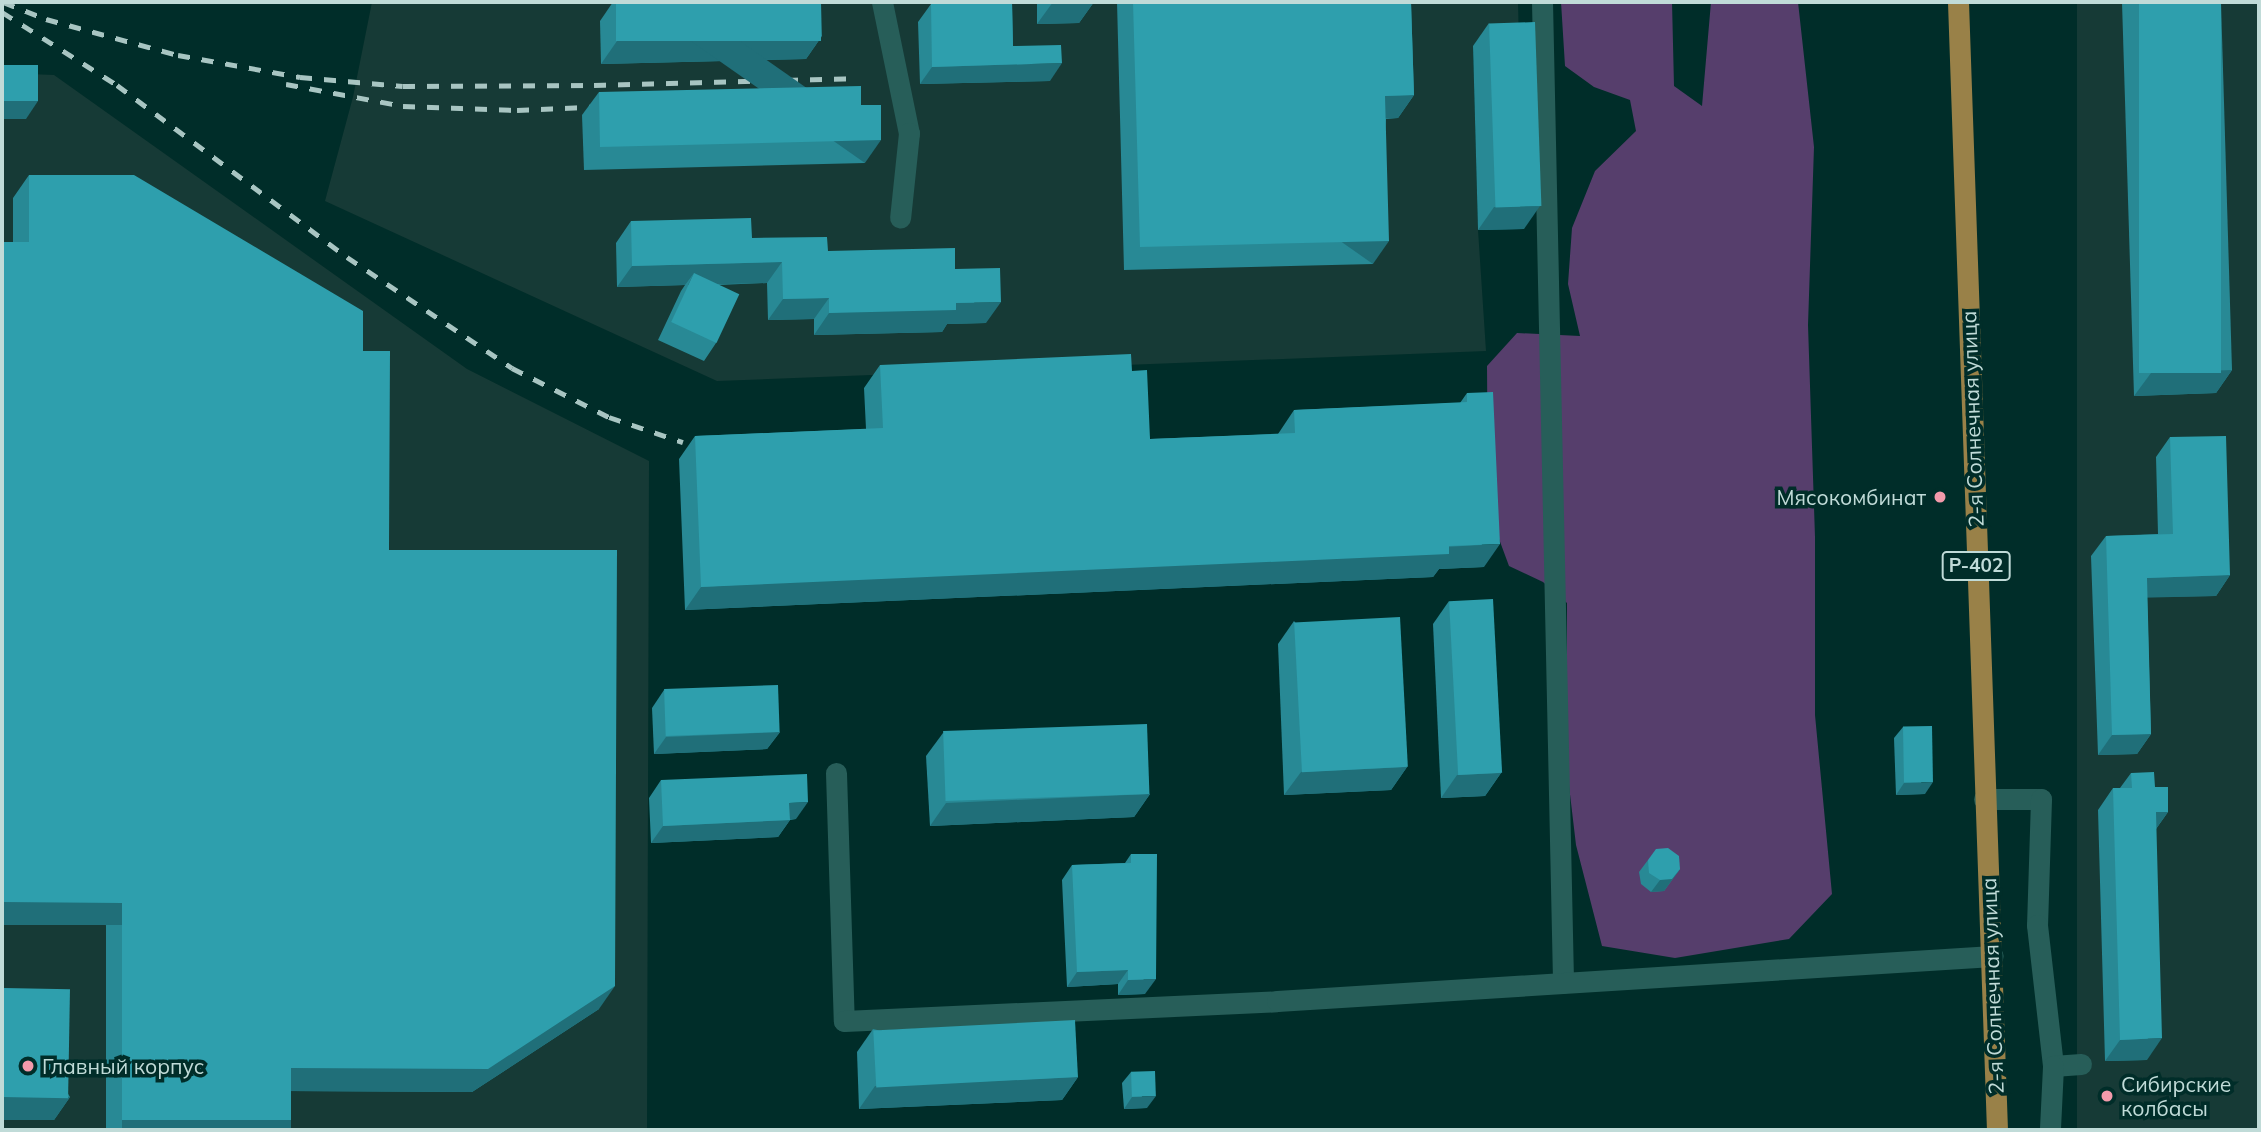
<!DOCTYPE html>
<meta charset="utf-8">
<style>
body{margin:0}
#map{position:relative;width:2261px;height:1132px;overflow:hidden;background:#002d29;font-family:Mulish,sans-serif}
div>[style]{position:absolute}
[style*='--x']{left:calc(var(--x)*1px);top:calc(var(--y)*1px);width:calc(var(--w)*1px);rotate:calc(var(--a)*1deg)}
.built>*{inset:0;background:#163a36;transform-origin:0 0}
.green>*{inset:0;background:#563e6c}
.minor>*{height:21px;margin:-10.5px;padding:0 10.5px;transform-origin:10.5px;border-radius:10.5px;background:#275e59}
.major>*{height:21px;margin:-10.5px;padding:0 10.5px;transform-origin:10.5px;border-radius:10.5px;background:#998148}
.rail>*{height:5px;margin-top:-2.5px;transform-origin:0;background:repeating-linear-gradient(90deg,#a8c5c2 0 12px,transparent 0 24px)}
.wall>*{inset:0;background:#288995}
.shaded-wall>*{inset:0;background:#206f79;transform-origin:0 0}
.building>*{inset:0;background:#2e9fad;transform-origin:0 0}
.dots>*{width:19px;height:19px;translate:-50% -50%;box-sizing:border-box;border:4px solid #002d29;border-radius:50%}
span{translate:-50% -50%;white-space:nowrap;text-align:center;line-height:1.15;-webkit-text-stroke:7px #002d29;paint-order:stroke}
.shield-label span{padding:2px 5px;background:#002d29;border:2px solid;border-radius:5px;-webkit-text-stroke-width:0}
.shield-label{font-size:19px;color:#c0dbd8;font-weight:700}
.street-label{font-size:21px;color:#c0dbd8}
.poi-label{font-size:21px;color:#c0dbd8}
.right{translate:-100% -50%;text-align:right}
.left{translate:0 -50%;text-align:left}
.frame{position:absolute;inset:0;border:4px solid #c0dbd8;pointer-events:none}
</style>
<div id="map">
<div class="built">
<i style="clip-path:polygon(372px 2px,1518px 2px,1519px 45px,1473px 46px,1478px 230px,1486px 351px,717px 381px,325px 201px,353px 97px)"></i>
<i style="left:2077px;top:2px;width:182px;height:1128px"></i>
<i style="clip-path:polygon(2px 73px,54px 75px,467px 369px,649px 461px,647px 1130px,2px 1130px)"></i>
</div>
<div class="green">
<i style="clip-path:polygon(1561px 2px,1672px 2px,1674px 86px,1702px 106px,1711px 2px,1798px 2px,1814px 147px,1808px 325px,1815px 537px,1815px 715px,1832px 894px,1789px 939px,1675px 958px,1602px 946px,1576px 845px,1567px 769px,1567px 603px,1543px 582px,1509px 566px,1488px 509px,1487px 366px,1517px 333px,1580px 336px,1568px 284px,1572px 228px,1595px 171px,1636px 131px,1630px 100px,1594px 87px,1565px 66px)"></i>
</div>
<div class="minor">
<i style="--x:882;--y:2;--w:134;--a:78.4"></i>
<i style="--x:909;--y:133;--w:85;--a:96"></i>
<i style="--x:1542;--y:2;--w:981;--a:88.77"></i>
<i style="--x:836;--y:773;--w:248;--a:88.2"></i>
<i style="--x:844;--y:1021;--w:433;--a:-2.6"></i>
<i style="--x:1277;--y:1001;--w:717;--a:-3.6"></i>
<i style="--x:1984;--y:799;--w:57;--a:0"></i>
<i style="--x:2041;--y:799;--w:126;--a:91.8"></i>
<i style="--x:2037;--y:925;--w:142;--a:83.5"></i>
<i style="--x:2053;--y:1066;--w:28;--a:-4"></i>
<i style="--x:2050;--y:1128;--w:62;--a:-87.2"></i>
</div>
<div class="major">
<i style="--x:1958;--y:2;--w:1129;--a:88.02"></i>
</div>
<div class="rail">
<i style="--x:3;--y:2;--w:46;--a:21.6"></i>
<i style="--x:46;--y:19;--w:137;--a:15.3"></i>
<i style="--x:178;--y:55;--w:124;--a:10.2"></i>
<i style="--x:300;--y:77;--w:103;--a:5"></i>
<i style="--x:403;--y:86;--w:191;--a:-0.3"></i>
<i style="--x:594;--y:85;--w:260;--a:-1.5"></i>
<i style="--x:2;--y:12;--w:136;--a:32.4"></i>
<i style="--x:117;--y:85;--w:287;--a:36.8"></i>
<i style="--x:347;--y:257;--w:199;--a:33.9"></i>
<i style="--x:512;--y:368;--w:109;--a:26.8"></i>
<i style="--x:609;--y:417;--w:78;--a:18.7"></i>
<i style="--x:286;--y:84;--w:119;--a:10.6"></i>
<i style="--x:403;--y:106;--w:114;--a:2"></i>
<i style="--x:517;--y:110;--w:92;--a:-2.5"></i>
</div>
<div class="wall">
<i style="clip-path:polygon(613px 2px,821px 2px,822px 36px,806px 59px,601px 64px,600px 21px)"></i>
<i style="clip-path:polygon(971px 2px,1012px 2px,1013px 46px,1050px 81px,920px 84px,918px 22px,931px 4px,971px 3px)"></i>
<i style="clip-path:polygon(1037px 2px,1094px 2px,1079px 23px,1037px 24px)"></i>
<i style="clip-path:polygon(1117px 2px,1411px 2px,1414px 95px,1398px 118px,1386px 119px,1373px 264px,1124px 270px)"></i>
<i style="clip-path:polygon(2122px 2px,2221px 2px,2232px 370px,2216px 393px,2134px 396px)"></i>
<i style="clip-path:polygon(1489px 23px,1524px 229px,1478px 230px,1473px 46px)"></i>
<i style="clip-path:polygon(599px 92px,861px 105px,865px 163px,584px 170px,582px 115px)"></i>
<i style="clip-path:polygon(29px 175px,363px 351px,389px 550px,599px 1009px,472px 1092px,291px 1091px,284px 1130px,106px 1130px,106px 926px,13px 242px,13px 198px)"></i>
<i style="clip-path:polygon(631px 221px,752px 238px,828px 251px,955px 269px,986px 323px,947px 324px,942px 332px,814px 335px,814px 319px,768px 320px,767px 283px,718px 285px,716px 343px,704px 361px,658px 340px,681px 291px,685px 285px,617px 287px,616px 243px)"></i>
<i style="clip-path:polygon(880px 365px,1132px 371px,1150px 439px,1278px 434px,1294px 410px,1460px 403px,1467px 393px,1484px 567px,1439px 569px,1433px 577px,685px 610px,679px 459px,695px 436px,866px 429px,864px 388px)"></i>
<i style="clip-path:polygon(2170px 437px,2230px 575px,2216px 596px,2147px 597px,2151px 734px,2137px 754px,2098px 755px,2091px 556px,2106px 536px,2158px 534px,2156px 457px)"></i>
<i style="clip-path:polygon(1449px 601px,1501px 773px,1485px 796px,1441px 798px,1433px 624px)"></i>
<i style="clip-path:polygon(1294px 621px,1407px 767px,1391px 790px,1284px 795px,1278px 644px)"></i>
<i style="clip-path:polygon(664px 690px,780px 732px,767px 749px,654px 754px,652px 708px)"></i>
<i style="clip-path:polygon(1903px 727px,1925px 794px,1896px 795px,1894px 738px)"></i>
<i style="clip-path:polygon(943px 733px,1150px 794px,1134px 817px,930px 826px,926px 756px)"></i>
<i style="clip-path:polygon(2131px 773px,2155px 787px,2168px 812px,2156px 829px,2147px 1060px,2105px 1061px,2098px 810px,2113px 788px,2120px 788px)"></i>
<i style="clip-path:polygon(661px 780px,796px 819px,790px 820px,778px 837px,651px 843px,649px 798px)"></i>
<i style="clip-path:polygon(1131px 854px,1145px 994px,1118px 995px,1118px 984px,1067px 987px,1062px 880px,1072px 865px,1125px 863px)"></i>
<i style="clip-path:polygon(1648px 860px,1680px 869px,1664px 891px,1651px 892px,1641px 884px,1639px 872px)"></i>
<i style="clip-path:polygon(4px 988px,70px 1097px,54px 1120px,2px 1120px,2px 991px)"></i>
<i style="clip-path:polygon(873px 1029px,1078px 1077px,1062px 1100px,859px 1109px,857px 1052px)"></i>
<i style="clip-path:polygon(1131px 1072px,1147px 1108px,1124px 1109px,1122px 1083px)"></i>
</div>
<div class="shaded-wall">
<i style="clip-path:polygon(1053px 2px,1094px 2px,1079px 23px,1037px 24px)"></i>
<i style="clip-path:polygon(822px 36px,806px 59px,601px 64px,617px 41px)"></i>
<i style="clip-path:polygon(1062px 63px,1050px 81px,920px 84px,932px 67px)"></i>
<i style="clip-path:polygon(1414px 95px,1398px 118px,1369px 119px,1385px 96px)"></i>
<i style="clip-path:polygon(2px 101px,38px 101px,26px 119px,2px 119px)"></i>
<i style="left:881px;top:140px;width:28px;height:281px;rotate:125deg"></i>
<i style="clip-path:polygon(1540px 206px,1524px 229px,1478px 230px,1494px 207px)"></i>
<i style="left:1389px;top:241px;width:28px;height:249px;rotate:125deg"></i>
<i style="clip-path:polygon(782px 262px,767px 283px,688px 285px,694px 273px,685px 285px,617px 287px,632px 266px)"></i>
<i style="clip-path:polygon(829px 298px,814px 319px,768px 320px,783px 299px)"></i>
<i style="clip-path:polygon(1001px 302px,986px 323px,947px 324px,942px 332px,814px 335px,829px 313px,956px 303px)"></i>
<i style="clip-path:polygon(2232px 370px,2216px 393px,2134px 396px,2151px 373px)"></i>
<i style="clip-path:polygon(1500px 544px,1484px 567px,1439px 569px,1433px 577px,685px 610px,701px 587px)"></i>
<i style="clip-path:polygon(2230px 575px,2216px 596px,2132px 598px,2147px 578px)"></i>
<i style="clip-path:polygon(780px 732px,767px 749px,654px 754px,666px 737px)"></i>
<i style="clip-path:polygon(2151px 734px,2137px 754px,2098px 755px,2112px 735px)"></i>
<i style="clip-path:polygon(1407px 767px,1391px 790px,1284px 795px,1301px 772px)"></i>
<i style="clip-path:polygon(1501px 773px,1485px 796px,1441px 798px,1457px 775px)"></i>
<i style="clip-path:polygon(1933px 782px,1925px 794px,1896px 795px,1904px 783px)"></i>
<i style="clip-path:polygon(1150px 794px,1134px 817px,930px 826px,946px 803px)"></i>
<i style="clip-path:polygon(808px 802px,796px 819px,777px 820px,789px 803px)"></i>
<i style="clip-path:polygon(2156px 812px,2168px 812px,2153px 833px)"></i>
<i style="clip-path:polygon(790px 820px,778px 837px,651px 843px,663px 826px)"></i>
<i style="clip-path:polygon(1680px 869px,1664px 891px,1651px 892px,1660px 880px)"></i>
<i style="left:2px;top:902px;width:120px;height:23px"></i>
<i style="clip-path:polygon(1128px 970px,1118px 984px,1067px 987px,1077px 972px)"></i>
<i style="clip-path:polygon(1156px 979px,1145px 994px,1118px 995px,1128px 980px)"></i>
<i style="clip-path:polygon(615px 986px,599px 1009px,472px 1092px,275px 1091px,291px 1068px)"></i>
<i style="clip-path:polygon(2162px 1038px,2147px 1060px,2105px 1061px,2120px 1040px)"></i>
<i style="clip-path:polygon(1078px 1077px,1062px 1100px,859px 1109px,875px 1086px)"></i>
<i style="clip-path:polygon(1156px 1096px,1147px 1108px,1124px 1109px,1132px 1097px)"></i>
<i style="clip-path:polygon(4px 1097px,70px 1097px,54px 1120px,2px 1120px,2px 1099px)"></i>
<i style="left:122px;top:1120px;width:169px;height:13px"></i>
</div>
<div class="building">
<i style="left:616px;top:2px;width:205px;height:39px"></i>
<i style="clip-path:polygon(984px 2px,1012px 2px,1013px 46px,1061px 45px,1062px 63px,932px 67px,931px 4px,984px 3px)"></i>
<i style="clip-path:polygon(1133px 2px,1411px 2px,1414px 95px,1385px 96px,1389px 241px,1140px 247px)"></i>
<i style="left:2139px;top:2px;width:82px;height:371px"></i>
<i style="left:1535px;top:22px;width:184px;height:46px;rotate:88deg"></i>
<i style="left:2px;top:65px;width:36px;height:36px"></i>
<i style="clip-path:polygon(861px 86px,861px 105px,881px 105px,881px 140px,600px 147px,599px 92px)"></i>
<i style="clip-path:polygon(29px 175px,134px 175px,363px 311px,363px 351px,390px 351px,389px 550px,617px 550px,615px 986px,488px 1069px,291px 1068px,291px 1120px,122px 1120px,122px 903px,2px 902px,2px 242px,29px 242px)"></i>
<i style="clip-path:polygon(751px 218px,752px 238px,827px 237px,828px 251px,955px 248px,955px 269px,1000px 268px,1001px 302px,956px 303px,956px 310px,829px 313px,829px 298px,783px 299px,782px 262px,632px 266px,631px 221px)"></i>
<i style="left:694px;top:273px;width:50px;height:54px;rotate:25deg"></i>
<i style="clip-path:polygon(1131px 354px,1132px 371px,1147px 370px,1150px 439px,1295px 433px,1294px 410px,1467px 402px,1467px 393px,1493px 392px,1500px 544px,1449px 546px,1449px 554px,701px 587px,695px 436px,883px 428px,880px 365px)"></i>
<i style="clip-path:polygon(2226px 436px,2230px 575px,2147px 578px,2151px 734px,2112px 735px,2106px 536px,2173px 534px,2170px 437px)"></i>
<i style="left:1493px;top:599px;width:174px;height:44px;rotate:87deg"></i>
<i style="left:1400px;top:617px;width:150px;height:106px;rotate:87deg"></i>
<i style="left:778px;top:685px;width:47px;height:114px;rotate:88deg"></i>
<i style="left:1147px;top:724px;width:70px;height:204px;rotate:88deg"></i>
<i style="left:1932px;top:726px;width:56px;height:29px;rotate:89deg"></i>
<i style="clip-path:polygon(2154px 772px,2155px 787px,2168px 787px,2168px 812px,2156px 812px,2162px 1038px,2120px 1040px,2113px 788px,2132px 788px,2131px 773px)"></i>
<i style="clip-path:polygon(807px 774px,808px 802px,789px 803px,790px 820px,663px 826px,661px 780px)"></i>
<i style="clip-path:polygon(1668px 848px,1679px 856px,1680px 869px,1672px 879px,1660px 880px,1649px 873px,1648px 860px,1656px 849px)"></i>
<i style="clip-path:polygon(1131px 854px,1157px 854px,1156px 979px,1128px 980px,1128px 970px,1077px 972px,1072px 865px,1131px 863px)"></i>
<i style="left:4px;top:988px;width:66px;height:109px;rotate:1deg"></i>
<i style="left:1075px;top:1020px;width:57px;height:202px;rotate:87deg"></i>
<i style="left:1155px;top:1071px;width:25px;height:24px;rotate:88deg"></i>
</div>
<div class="dots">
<i style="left:1940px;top:497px;background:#f39aab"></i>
<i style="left:28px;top:1066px;background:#f39aab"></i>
<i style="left:2107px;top:1096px;background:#f39aab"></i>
</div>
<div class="shield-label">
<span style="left:1976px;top:566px">Р-402</span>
</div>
<div class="street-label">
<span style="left:1972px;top:419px;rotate:-92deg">2-я Солнечная улица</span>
<span style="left:1992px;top:986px;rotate:-92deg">2-я Солнечная улица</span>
</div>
<div class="poi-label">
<span class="right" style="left:1926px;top:497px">Мясокомбинат</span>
<span class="left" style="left:42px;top:1066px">Главный корпус</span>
<span class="left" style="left:2121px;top:1096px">Сибирские<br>колбасы</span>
</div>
<div class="frame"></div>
</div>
